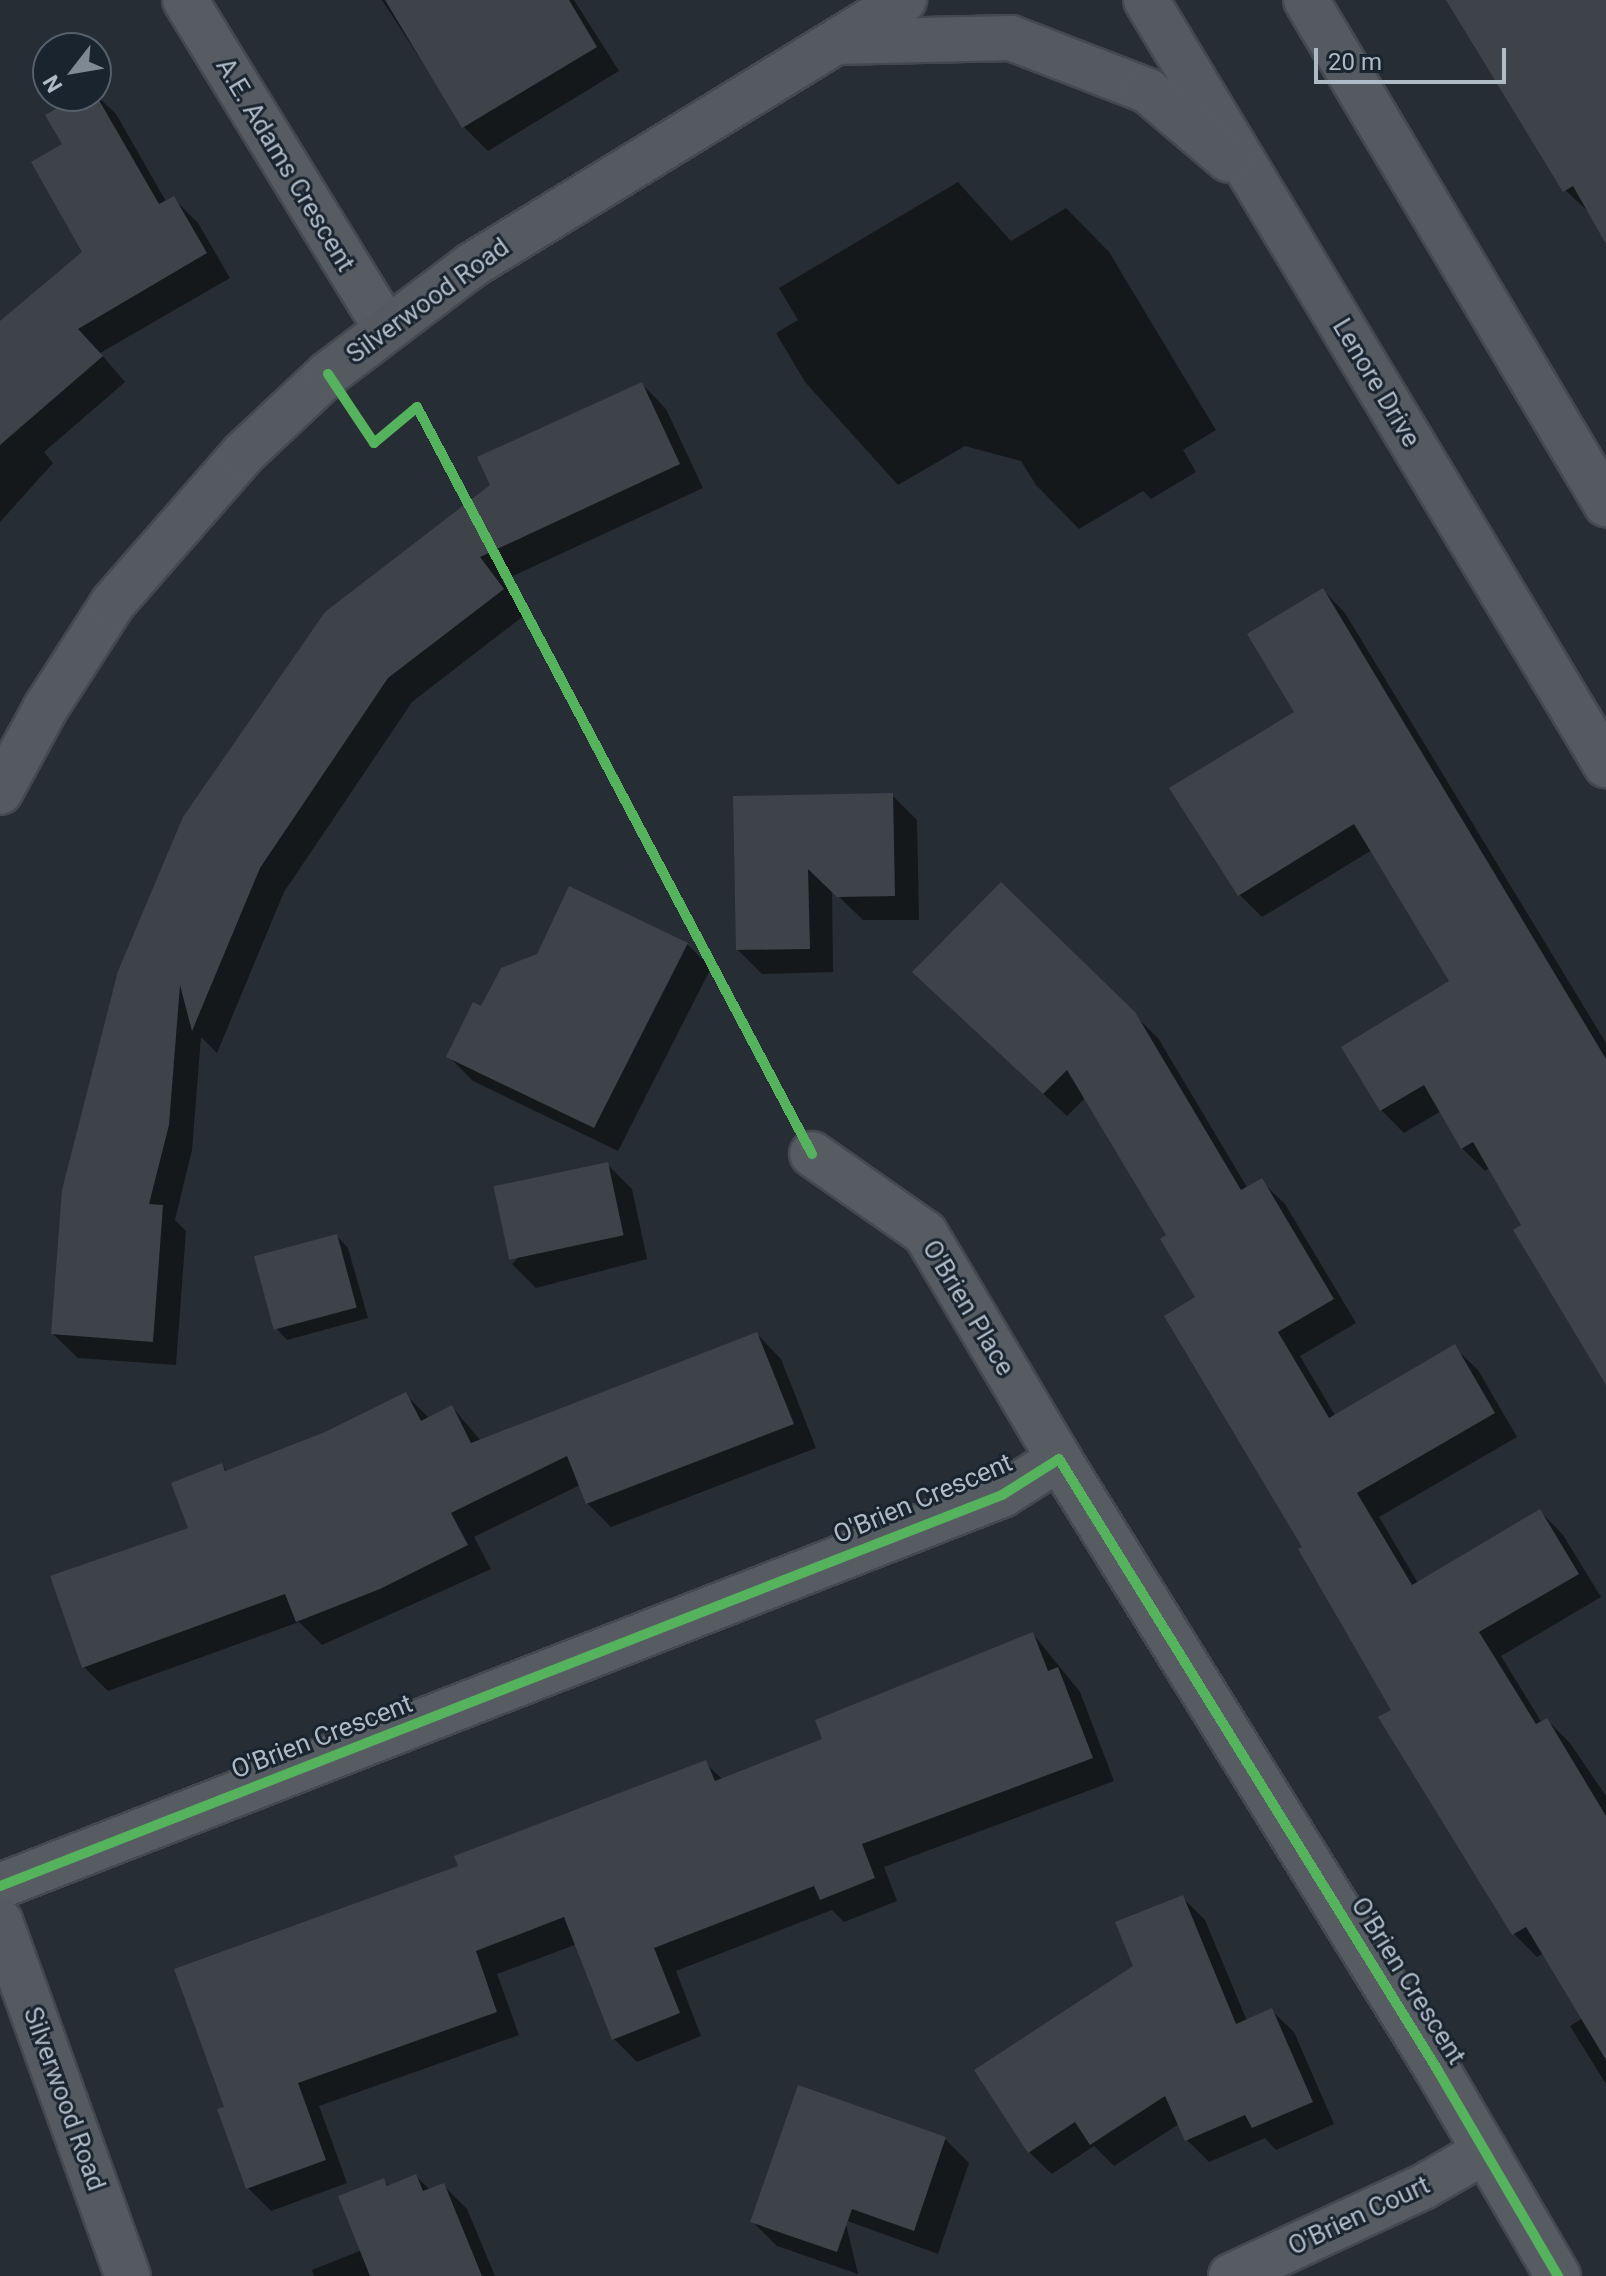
<!DOCTYPE html>
<style>
body{margin:0}
#map{position:relative;width:1606px;height:2276px;overflow:hidden;background:#262d34;font-family:Roboto,sans-serif}
div>[style]{position:absolute}
[style*='--x']{left:calc(var(--x)*1px);top:calc(var(--y)*1px);width:calc(var(--w)*1px);rotate:calc(var(--a)*1deg)}
.shadow>*{inset:0;background:#0007}
.building>*{inset:0;background:#3d4349;transform-origin:0 0}
.roads{filter:drop-shadow(2px 0 #44494f) drop-shadow(-2px 0 #44494f) drop-shadow(0 2px #44494f) drop-shadow(0 -2px #44494f)}
.street>*{height:44px;margin:-22px;padding:0 22px;transform-origin:22px;border-radius:22px;background:#565c62}
.secondary>*{height:44px;margin:-22px;padding:0 22px;transform-origin:22px;border-radius:22px;background:#555a61}
.cycleway>*{height:10px;margin:-5px;padding:0 5px;transform-origin:5px;border-radius:5px;background:#56b35d}
span{translate:-50% -50%;white-space:nowrap;text-align:center;line-height:1.15;-webkit-text-stroke:6px #1a242f;paint-order:stroke}
.street-label{font-size:26px;color:#afbac7}
.north{position:absolute;left:32px;top:32px;width:80px;height:80px;box-sizing:border-box;background:#1a242f;border:2px solid #56606c;border-radius:50%;rotate:239deg;font-size:22px;font-weight:700;line-height:32px;text-align:center;color:#afbac7}
.north::after{content:'';display:block;margin:auto;width:28px;height:36px;background:#7f8994;clip-path:polygon(50% 0,100% 100%,50% 72%,0 100%)}
.scale{position:absolute;left:1314px;top:48px;width:192px;height:36px;box-sizing:border-box;border:4px solid #afbac7;border-top:0;padding-left:10px;font-size:24px;line-height:28px;white-space:nowrap;color:#afbac7;-webkit-text-stroke:6px #1a242f;paint-order:stroke}
</style>
<div id="map">
<div class="shadow">
<i style="clip-path:polygon(382px 0,574px 0,619px 71px,488px 151px,464px 127px)"></i>
<i style="clip-path:polygon(1448px 0,1606px 0,1606px 239px,1591px 214px,1565px 190px)"></i>
<i style="clip-path:polygon(96px 95px,116px 114px,167px 203px,174px 199px,198px 223px,230px 278px,100px 353px,125px 382px,44px 452px,53px 463px,0 522px,0 325px,85px 253px,65px 145px)"></i>
<i style="clip-path:polygon(958px 182px,1011px 241px,1066px 208px,1109px 252px,1216px 430px,1183px 450px,1196px 472px,1151px 499px,1143px 491px,1079px 529px,1036px 485px,1021px 461px,965px 446px,898px 485px,805px 382px,776px 333px,798px 320px,779px 288px)"></i>
<i style="clip-path:polygon(642px 384px,666px 409px,703px 488px,502px 581px,526px 614px,412px 702px,284px 892px,217px 1053px,201px 1037px,192px 1150px,175px 1220px,186px 1231px,176px 1365px,78px 1358px,53px 1334px,185px 818px)"></i>
<i style="clip-path:polygon(1323px 590px,1345px 613px,1606px 1043px,1606px 1381px,1490px 1168px,1485px 1171px,1462px 1148px,1441px 1111px,1404px 1133px,1381px 1110px,1452px 982px,1372px 850px,1262px 917px,1239px 894px,1297px 713px)"></i>
<i style="clip-path:polygon(892px 795px,917px 820px,919px 920px,863px 920px,832px 890px,833px 972px,762px 974px,738px 950px,735px 798px)"></i>
<i style="clip-path:polygon(1001px 884px,1158px 1038px,1248px 1189px,1261px 1181px,1285px 1204px,1356px 1323px,1300px 1356px,1336px 1417px,1454px 1347px,1478px 1370px,1517px 1437px,1379px 1517px,1418px 1583px,1540px 1511px,1563px 1535px,1601px 1597px,1501px 1656px,1542px 1723px,1547px 1720px,1570px 1743px,1606px 1796px,1606px 2084px,1570px 2026px,1583px 2018px,1544px 1953px,1537px 1957px,1514px 1934px,1381px 1718px,1393px 1710px,1305px 1548px,1169px 1236px,1086px 1097px,1067px 1116px,938px 995px)"></i>
<i style="clip-path:polygon(687px 944px,711px 968px,618px 1151px,473px 1081px,449px 1057px,482px 1008px)"></i>
<i style="clip-path:polygon(607px 1164px,632px 1189px,647px 1259px,536px 1288px,512px 1264px)"></i>
<i style="clip-path:polygon(337px 1236px,348px 1248px,368px 1318px,287px 1340px,276px 1328px)"></i>
<i style="clip-path:polygon(757px 1334px,781px 1359px,816px 1448px,611px 1527px,587px 1503px,580px 1485px,474px 1537px,491px 1569px,322px 1645px,299px 1622px,108px 1691px,84px 1667px,190px 1529px,222px 1465px,228px 1472px,326px 1434px,406px 1395px,430px 1419px,452px 1407px,481px 1441px)"></i>
<i style="clip-path:polygon(1033px 1634px,1080px 1692px,1114px 1781px,884px 1867px,897px 1901px,844px 1922px,832px 1910px,676px 1971px,701px 2036px,637px 2062px,614px 2039px,577px 1944px,497px 1974px,519px 2035px,319px 2106px,347px 2183px,271px 2211px,248px 2188px,226px 2108px,461px 1868px,705px 1763px,723px 1780px,825px 1741px)"></i>
<i style="clip-path:polygon(1182px 1897px,1205px 1920px,1247px 2021px,1271px 2010px,1294px 2032px,1334px 2124px,1276px 2150px,1265px 2138px,1209px 2162px,1187px 2140px,1179px 2124px,1114px 2166px,1094px 2146px,1052px 2174px,1029px 2152px,1135px 1967px)"></i>
<i style="clip-path:polygon(945px 2139px,969px 2163px,938px 2254px,845px 2220px,858px 2274px,777px 2246px,753px 2222px)"></i>
<i style="clip-path:polygon(416px 2176px,430px 2190px,443px 2185px,467px 2209px,495px 2276px,314px 2276px,312px 2270px,362px 2250px,383px 2180px,390px 2187px)"></i>
</div>
<div class="building">
<i style="clip-path:polygon(385px 0,569px 0,597px 47px,462px 128px)"></i>
<i style="clip-path:polygon(1446px 0,1606px 0,1606px 244px,1573px 186px,1563px 192px)"></i>
<i style="clip-path:polygon(96px 95px,159px 204px,174px 196px,207px 253px,78px 329px,103px 356px,0 445px,0 321px,82px 252px,31px 162px,62px 144px,45px 115px,78px 96px)"></i>
<i style="clip-path:polygon(642px 382px,680px 464px,480px 557px,504px 589px,388px 678px,260px 868px,192px 1031px,180px 985px,169px 1125px,149px 1204px,163px 1205px,153px 1342px,51px 1334px,62px 1190px,118px 971px,183px 817px,325px 612px,490px 485px,477px 457px)"></i>
<i style="clip-path:polygon(1323px 588px,1606px 1059px,1606px 1385px,1513px 1230px,1521px 1225px,1473px 1142px,1461px 1149px,1424px 1085px,1380px 1111px,1341px 1047px,1449px 981px,1354px 824px,1238px 896px,1169px 788px,1294px 712px,1247px 634px)"></i>
<i style="clip-path:polygon(893px 793px,895px 896px,837px 897px,808px 869px,810px 949px,736px 950px,733px 796px)"></i>
<i style="clip-path:polygon(1001px 882px,1135px 1012px,1241px 1190px,1262px 1178px,1334px 1299px,1278px 1332px,1329px 1418px,1455px 1344px,1495px 1413px,1357px 1493px,1412px 1585px,1540px 1509px,1579px 1574px,1479px 1632px,1536px 1724px,1547px 1718px,1606px 1816px,1606px 2060px,1526px 1927px,1512px 1935px,1378px 1717px,1391px 1710px,1298px 1549px,1302px 1547px,1164px 1316px,1195px 1297px,1160px 1239px,1166px 1235px,1067px 1070px,1043px 1094px,912px 972px)"></i>
<i style="clip-path:polygon(569px 886px,688px 943px,594px 1128px,446px 1057px,473px 1002px,481px 1006px,501px 968px,537px 954px)"></i>
<i style="left:608px;top:1162px;width:75px;height:117px;rotate:78deg"></i>
<i style="left:337px;top:1234px;width:76px;height:86px;rotate:75deg"></i>
<i style="clip-path:polygon(757px 1332px,794px 1424px,586px 1504px,567px 1456px,451px 1513px,468px 1545px,380px 1589px,296px 1622px,285px 1594px,82px 1668px,50px 1576px,188px 1528px,171px 1483px,222px 1463px,225px 1471px,325px 1432px,406px 1392px,421px 1421px,452px 1405px,471px 1443px)"></i>
<i style="clip-path:polygon(1033px 1632px,1048px 1671px,1058px 1667px,1093px 1758px,862px 1844px,875px 1878px,820px 1900px,814px 1886px,654px 1948px,680px 2013px,612px 2040px,564px 1917px,476px 1951px,497px 2012px,298px 2083px,326px 2160px,246px 2189px,217px 2109px,224px 2107px,174px 1969px,458px 1866px,454px 1856px,706px 1760px,715px 1781px,822px 1739px,815px 1720px)"></i>
<i style="clip-path:polygon(1183px 1895px,1236px 2024px,1272px 2008px,1313px 2102px,1252px 2128px,1245px 2115px,1185px 2141px,1165px 2096px,1090px 2145px,1075px 2122px,1028px 2153px,974px 2070px,1133px 1966px,1115px 1922px)"></i>
<i style="clip-path:polygon(798px 2085px,946px 2137px,914px 2231px,852px 2209px,837px 2252px,750px 2222px)"></i>
<i style="clip-path:polygon(416px 2174px,423px 2191px,444px 2183px,482px 2276px,370px 2276px,338px 2196px,384px 2178px,387px 2186px)"></i>
</div>
<div class="roads">
<div class="street">
<i style="--x:185;--y:0;--w:385;--a:58.5"></i>
<i style="--x:812;--y:1154;--w:138;--a:35"></i>
<i style="--x:925;--y:1233;--w:263;--a:59.3"></i>
<i style="--x:0;--y:1886;--w:1076;--a:-21.32"></i>
<i style="--x:1002;--y:1495;--w:67;--a:-32.3"></i>
<i style="--x:1059;--y:1459;--w:718;--a:58.21"></i>
<i style="--x:1437;--y:2069;--w:240;--a:59.7"></i>
<i style="--x:1231;--y:2276;--w:212;--a:-24.9"></i>
<i style="--x:1423;--y:2187;--w:72;--a:-30.1"></i>
</div>
<div class="secondary">
<i style="--x:1146;--y:0;--w:893;--a:58.98"></i>
<i style="--x:1306;--y:0;--w:587;--a:59.24"></i>
<i style="--x:837;--y:42;--w:174;--a:-1.3"></i>
<i style="--x:1011;--y:38;--w:147;--a:21.1"></i>
<i style="--x:1148;--y:91;--w:106;--a:40.4"></i>
<i style="--x:0;--y:792;--w:94;--a:-61.5"></i>
<i style="--x:45;--y:709;--w:126;--a:-57.3"></i>
<i style="--x:113;--y:603;--w:199;--a:-48.9"></i>
<i style="--x:244;--y:453;--w:115;--a:-43.2"></i>
<i style="--x:328;--y:374;--w:181;--a:-37.1"></i>
<i style="--x:472;--y:265;--w:507;--a:-31.53"></i>
<i style="--x:0;--y:1921;--w:377;--a:70.2"></i>
</div>
</div>
<div class="cycleway">
<i style="--x:328;--y:374;--w:83;--a:56.3"></i>
<i style="--x:374;--y:443;--w:56;--a:-39.9"></i>
<i style="--x:417;--y:407;--w:845;--a:62.13"></i>
<i style="--x:0;--y:1886;--w:1076;--a:-21.32"></i>
<i style="--x:1002;--y:1495;--w:67;--a:-32.3"></i>
<i style="--x:1059;--y:1459;--w:718;--a:58.21"></i>
<i style="--x:1437;--y:2069;--w:240;--a:59.7"></i>
</div>
<div class="street-label">
<span style="left:285px;top:165px;rotate:59deg">A.E. Adams Crescent</span>
<span style="left:428px;top:301px;rotate:-36deg">Silverwood Road</span>
<span style="left:1376px;top:383px;rotate:59deg">Lenore Drive</span>
<span style="left:968px;top:1308px;rotate:59deg">O'Brien Place</span>
<span style="left:923px;top:1499px;rotate:-23deg">O'Brien Crescent</span>
<span style="left:322px;top:1737px;rotate:-21deg">O'Brien Crescent</span>
<span style="left:1408px;top:1981px;rotate:58deg">O'Brien Crescent</span>
<span style="left:64px;top:2099px;rotate:70deg">Silverwood Road</span>
<span style="left:1359px;top:2216px;rotate:-25deg">O'Brien Court</span>
</div>
<div class="north">N</div>
<div class="scale">20 m</div>
</div>
